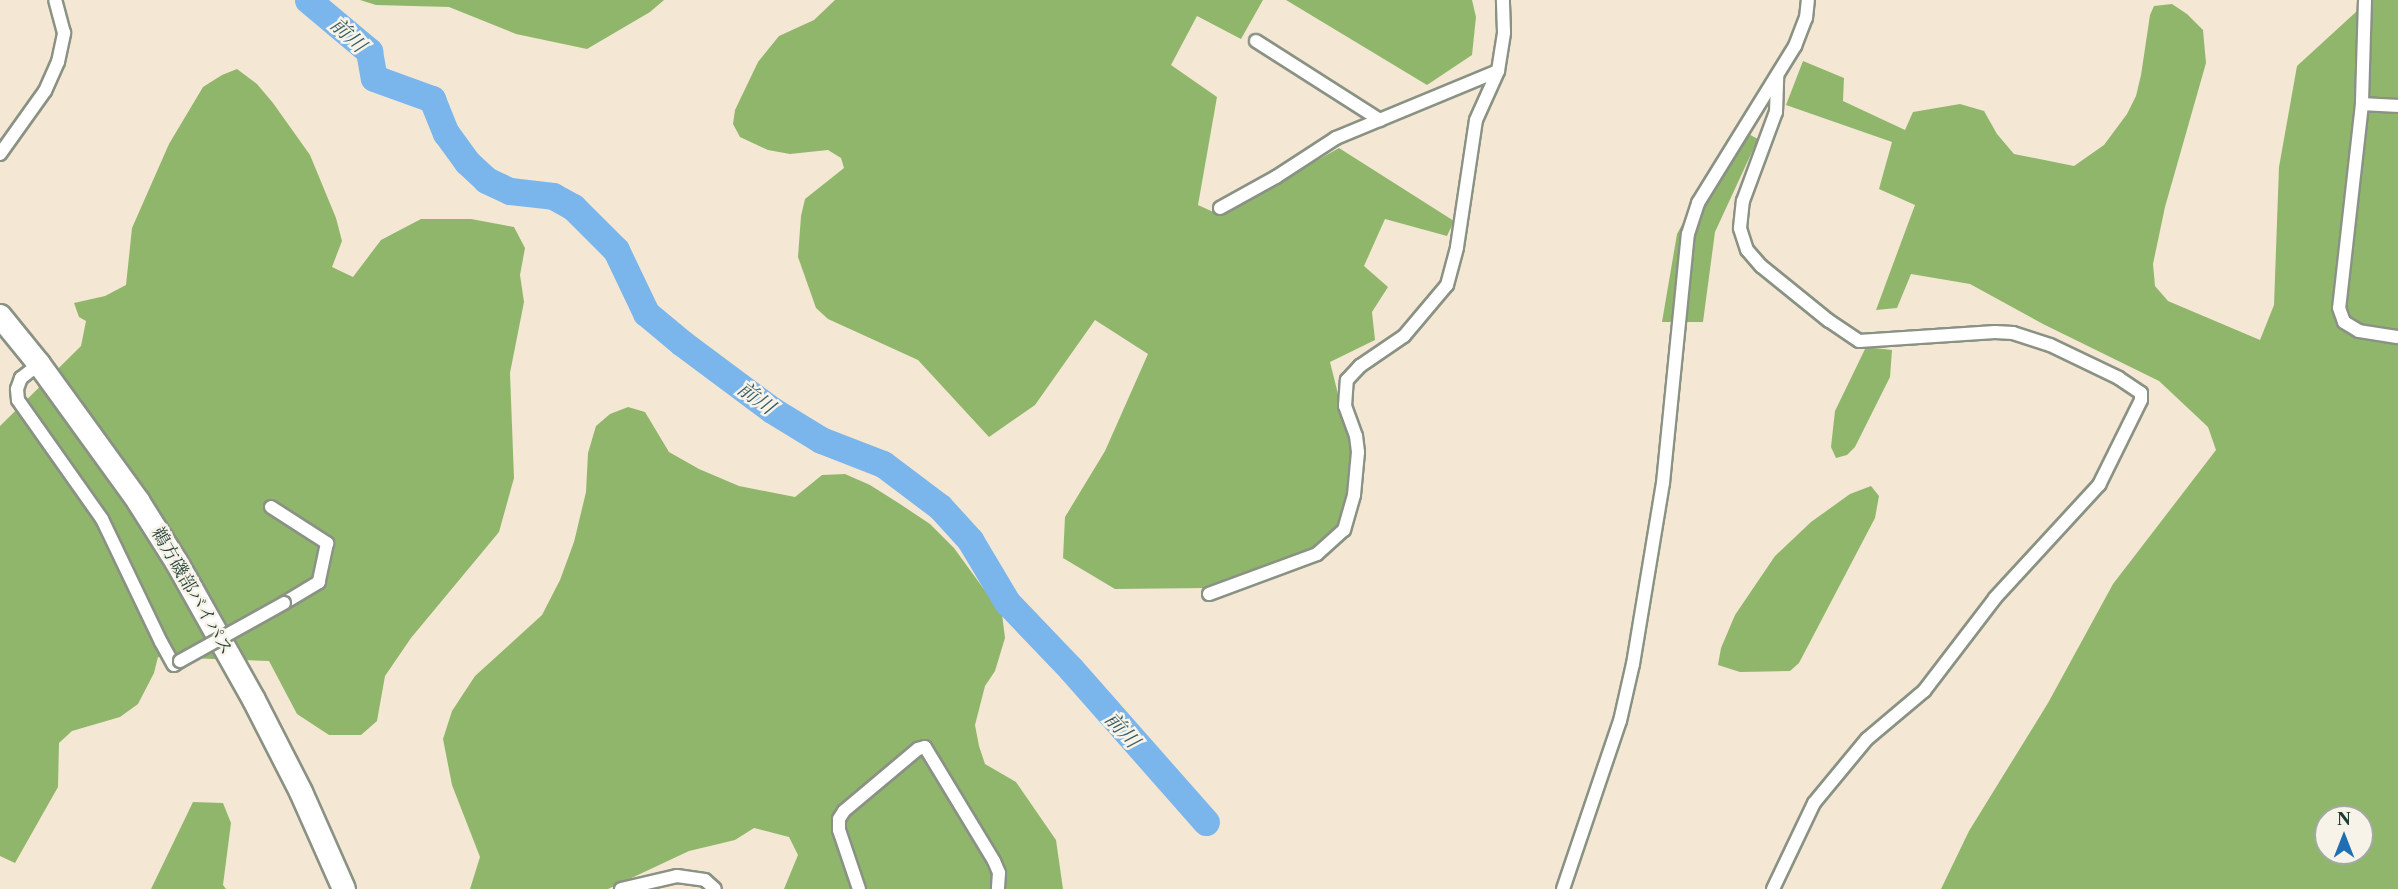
<!DOCTYPE html>
<meta charset="utf-8">
<style>
body{margin:0}
#map{position:relative;width:2398px;height:889px;overflow:hidden;background:#f4e8d4;font-family:"Libre Caslon Text","Noto Serif JP",serif}
div>[style]{position:absolute}
[style*='--x']{left:calc(var(--x)*1px);top:calc(var(--y)*1px);width:calc(var(--w)*1px);rotate:calc(var(--a)*1deg)}
.forest>*{inset:0;background:#90b66c}
.river>*{height:27px;margin:-13.5px;padding:0 13.5px;transform-origin:13.5px;border-radius:13.5px;background:#7ab5ec}
.roads{filter:drop-shadow(2px 0 #8a9284) drop-shadow(-2px 0 #8a9284) drop-shadow(0 2px #8a9284) drop-shadow(0 -2px #8a9284)}
.street>*{height:12px;margin:-6px;padding:0 6px;transform-origin:6px;border-radius:6px;background:#fff}
.highway>*{height:22px;margin:-11px;padding:0 11px;transform-origin:11px;border-radius:11px;background:#fff}
.bridges{filter:drop-shadow(2px 0 #8a9284) drop-shadow(-2px 0 #8a9284) drop-shadow(0 2px #8a9284) drop-shadow(0 -2px #8a9284)}
.street-bridge>*{height:12px;margin:-6px;padding:0 6px;transform-origin:6px;border-radius:6px;background:#fff}
span{translate:-50% -50%;white-space:nowrap;text-align:center;line-height:1.15;-webkit-text-stroke:5px #f7f3e8;paint-order:stroke}
.street-label{font-size:18px;color:#1f3d34}
.water-label{font-size:20px;color:#365b62;font-style:italic}
.north{position:absolute;left:2314px;top:805px;width:60px;height:60px;box-sizing:border-box;background:#f7f3e8;border:2px solid #a1aaa0;border-radius:50%;rotate:0deg;font-size:16px;font-weight:700;line-height:24px;text-align:center;color:#1f3d34}
.north::after{content:'';display:block;margin:auto;width:21px;height:27px;background:#1f6fb2;clip-path:polygon(50% 0,100% 100%,50% 72%,0 100%)}
</style>
<div id="map">
<div class="forest">
<i style="clip-path:polygon(360px 0,664px 0,650px 12px,587px 49px,516px 34px,449px 7px,376px 5px)"></i>
<i style="clip-path:polygon(835px 0,1263px 0,1241px 39px,1197px 16px,1171px 65px,1217px 97px,1198px 205px,1220px 215px,1339px 148px,1454px 221px,1447px 236px,1385px 219px,1364px 266px,1388px 287px,1372px 312px,1375px 340px,1330px 362px,1352px 450px,1351px 496px,1340px 528px,1315px 549px,1208px 588px,1115px 589px,1063px 558px,1065px 517px,1105px 451px,1148px 354px,1095px 320px,1035px 405px,989px 437px,918px 360px,828px 319px,816px 308px,798px 257px,801px 216px,805px 199px,844px 168px,841px 158px,828px 150px,790px 154px,768px 150px,740px 137px,733px 124px,735px 110px,758px 62px,779px 36px,814px 20px)"></i>
<i style="clip-path:polygon(1286px 0,1472px 0,1476px 17px,1472px 55px,1427px 85px)"></i>
<i style="clip-path:polygon(evenodd,2369px 0,2398px 0,2398px 889px,1941px 889px,1969px 831px,2048px 703px,2113px 584px,2216px 450px,2208px 427px,2159px 381px,2043px 324px,1970px 284px,1911px 274px,1897px 308px,1876px 310px,1915px 205px,1879px 189px,1892px 142px,1786px 105px,1803px 61px,1844px 78px,1843px 101px,1905px 130px,1913px 112px,1960px 104px,1984px 111px,1997px 134px,2014px 154px,2074px 166px,2104px 145px,2127px 114px,2136px 96px,2141px 75px,2150px 15px,2154px 6px,2172px 4px,2187px 14px,2203px 30px,2206px 63px,2165px 207px,2153px 264px,2155px 286px,2168px 301px,2260px 340px,2274px 305px,2279px 167px,2297px 66px,2369px 0,2326px 817px,2362px 817px,2362px 853px,2326px 853px,2326px 817px)"></i>
<i style="clip-path:polygon(237px 69px,257px 84px,273px 103px,310px 155px,336px 218px,342px 241px,332px 267px,353px 277px,381px 240px,421px 219px,471px 219px,514px 227px,525px 248px,520px 275px,524px 302px,510px 373px,514px 478px,499px 532px,411px 638px,385px 676px,377px 721px,361px 735px,329px 735px,297px 714px,269px 661px,158px 657px,154px 673px,138px 704px,120px 717px,72px 731px,59px 743px,58px 787px,15px 863px,0 856px,0 426px,81px 346px,86px 321px,79px 317px,74px 303px,105px 296px,126px 285px,132px 228px,169px 144px,203px 87px,222px 75px)"></i>
<i style="clip-path:polygon(1735px 127px,1758px 139px,1715px 232px,1703px 322px,1662px 322px,1677px 234px)"></i>
<i style="clip-path:polygon(1866px 347px,1892px 350px,1890px 377px,1855px 447px,1847px 455px,1836px 458px,1831px 447px,1835px 411px)"></i>
<i style="clip-path:polygon(628px 407px,645px 412px,669px 452px,699px 469px,739px 486px,795px 497px,822px 475px,845px 474px,870px 485px,900px 504px,930px 524px,954px 548px,1002px 614px,1005px 638px,995px 671px,985px 686px,975px 725px,979px 746px,985px 764px,1016px 782px,1056px 840px,1063px 889px,784px 889px,798px 855px,789px 837px,754px 828px,735px 840px,689px 851px,608px 889px,470px 889px,480px 857px,452px 785px,443px 739px,452px 711px,475px 676px,542px 615px,560px 580px,574px 542px,586px 492px,588px 453px,596px 426px,610px 414px)"></i>
<i style="clip-path:polygon(1871px 486px,1879px 496px,1875px 518px,1799px 663px,1790px 671px,1740px 672px,1718px 665px,1721px 648px,1735px 615px,1775px 556px,1811px 522px,1850px 494px)"></i>
<i style="clip-path:polygon(193px 802px,223px 803px,231px 823px,223px 885px,226px 889px,151px 889px)"></i>
</div>
<div class="river">
<i style="--x:308;--y:0;--w:80;--a:39.9"></i>
<i style="--x:369;--y:51;--w:27;--a:80"></i>
<i style="--x:374;--y:78;--w:62;--a:19.9"></i>
<i style="--x:432;--y:99;--w:37;--a:68"></i>
<i style="--x:446;--y:133;--w:36;--a:54"></i>
<i style="--x:467;--y:162;--w:26;--a:43"></i>
<i style="--x:486;--y:180;--w:26;--a:25"></i>
<i style="--x:510;--y:191;--w:43;--a:6.6"></i>
<i style="--x:553;--y:196;--w:23;--a:29"></i>
<i style="--x:573;--y:207;--w:61;--a:45"></i>
<i style="--x:616;--y:250;--w:70;--a:64.5"></i>
<i style="--x:646;--y:313;--w:47;--a:39.8"></i>
<i style="--x:682;--y:343;--w:112;--a:36.7"></i>
<i style="--x:772;--y:410;--w:57;--a:31.5"></i>
<i style="--x:821;--y:440;--w:66;--a:21.2"></i>
<i style="--x:883;--y:464;--w:71;--a:37"></i>
<i style="--x:940;--y:507;--w:45;--a:47.7"></i>
<i style="--x:970;--y:540;--w:72;--a:59.2"></i>
<i style="--x:1007;--y:602;--w:93;--a:46.3"></i>
<i style="--x:1071;--y:669;--w:204;--a:48.6"></i>
</div>
<div class="roads">
<div class="street">
<i style="--x:2365;--y:0;--w:104;--a:91.7"></i>
<i style="--x:2362;--y:104;--w:205;--a:96.4"></i>
<i style="--x:2339;--y:308;--w:15;--a:70"></i>
<i style="--x:2344;--y:322;--w:17;--a:31"></i>
<i style="--x:2359;--y:331;--w:39;--a:9"></i>
<i style="--x:1256;--y:41;--w:147;--a:32.5"></i>
<i style="--x:2362;--y:104;--w:36;--a:3"></i>
<i style="--x:0;--y:154;--w:77;--a:-54.5"></i>
<i style="--x:45;--y:91;--w:32;--a:-66"></i>
<i style="--x:58;--y:62;--w:30;--a:-78"></i>
<i style="--x:64;--y:33;--w:34;--a:-105"></i>
<i style="--x:1220;--y:208;--w:64;--a:-29"></i>
<i style="--x:1276;--y:177;--w:72;--a:-33"></i>
<i style="--x:1336;--y:138;--w:175;--a:-22.5"></i>
<i style="--x:39;--y:364;--w:23;--a:142"></i>
<i style="--x:21;--y:378;--w:12;--a:110"></i>
<i style="--x:17;--y:389;--w:11;--a:85"></i>
<i style="--x:18;--y:400;--w:146;--a:54.8"></i>
<i style="--x:102;--y:519;--w:136;--a:64.4"></i>
<i style="--x:161;--y:642;--w:26;--a:61"></i>
<i style="--x:174;--y:665;--w:7;--a:-34"></i>
<i style="--x:271;--y:507;--w:67;--a:32.7"></i>
<i style="--x:327;--y:543;--w:40;--a:102"></i>
<i style="--x:319;--y:582;--w:41;--a:149"></i>
<i style="--x:1209;--y:594;--w:115;--a:-20.3"></i>
<i style="--x:1317;--y:554;--w:36;--a:-42"></i>
<i style="--x:1344;--y:530;--w:36;--a:-74"></i>
<i style="--x:1354;--y:495;--w:43;--a:-84.7"></i>
<i style="--x:1358;--y:452;--w:16;--a:-97"></i>
<i style="--x:1356;--y:436;--w:32;--a:-110"></i>
<i style="--x:1345;--y:406;--w:26;--a:-86"></i>
<i style="--x:1347;--y:380;--w:19;--a:-47"></i>
<i style="--x:1360;--y:366;--w:53;--a:-34.3"></i>
<i style="--x:1404;--y:336;--w:67;--a:-49.9"></i>
<i style="--x:1447;--y:285;--w:39;--a:-75"></i>
<i style="--x:1457;--y:247;--w:128;--a:-81.5"></i>
<i style="--x:1476;--y:120;--w:54;--a:-65.8"></i>
<i style="--x:1498;--y:71;--w:39;--a:-81"></i>
<i style="--x:1504;--y:32;--w:32;--a:-92"></i>
<i style="--x:621;--y:889;--w:57;--a:-13.1"></i>
<i style="--x:677;--y:876;--w:28;--a:8"></i>
<i style="--x:705;--y:880;--w:13;--a:42"></i>
<i style="--x:859;--y:889;--w:62;--a:-108.7"></i>
<i style="--x:839;--y:830;--w:11;--a:-90"></i>
<i style="--x:839;--y:819;--w:9;--a:-58"></i>
<i style="--x:844;--y:811;--w:97;--a:-40"></i>
<i style="--x:918;--y:749;--w:7;--a:-16"></i>
<i style="--x:925;--y:747;--w:133;--a:58.8"></i>
<i style="--x:994;--y:861;--w:13;--a:67"></i>
<i style="--x:999;--y:873;--w:16;--a:94"></i>
<i style="--x:1563;--y:889;--w:177;--a:-71.3"></i>
<i style="--x:1620;--y:721;--w:58;--a:-77.2"></i>
<i style="--x:1633;--y:664;--w:183;--a:-80.6"></i>
<i style="--x:1663;--y:483;--w:250;--a:-84.3"></i>
<i style="--x:1688;--y:234;--w:33;--a:-72"></i>
<i style="--x:1698;--y:203;--w:185;--a:-58.3"></i>
<i style="--x:1795;--y:46;--w:30;--a:-69"></i>
<i style="--x:1806;--y:18;--w:18;--a:-84"></i>
<i style="--x:1773;--y:889;--w:95;--a:-64.5"></i>
<i style="--x:1814;--y:803;--w:83;--a:-50.4"></i>
<i style="--x:1867;--y:739;--w:75;--a:-40.1"></i>
<i style="--x:1924;--y:691;--w:117;--a:-52.6"></i>
<i style="--x:1995;--y:598;--w:154;--a:-47.4"></i>
<i style="--x:2099;--y:485;--w:95;--a:-63.7"></i>
<i style="--x:2141;--y:400;--w:7;--a:-90"></i>
<i style="--x:2141;--y:393;--w:27;--a:-146"></i>
<i style="--x:2119;--y:378;--w:76;--a:-154.4"></i>
<i style="--x:2050;--y:345;--w:39;--a:-162"></i>
<i style="--x:2013;--y:333;--w:18;--a:-177"></i>
<i style="--x:1995;--y:332;--w:136;--a:176.2"></i>
<i style="--x:1859;--y:341;--w:36;--a:-146"></i>
<i style="--x:1829;--y:321;--w:87;--a:-141"></i>
<i style="--x:1761;--y:266;--w:21;--a:-131"></i>
<i style="--x:1747;--y:250;--w:23;--a:-108"></i>
<i style="--x:1740;--y:228;--w:27;--a:-84"></i>
<i style="--x:1743;--y:201;--w:95;--a:-69.7"></i>
<i style="--x:1776;--y:112;--w:37;--a:-88"></i>
</div>
<div class="highway">
<i style="--x:0;--y:316;--w:62;--a:50.9"></i>
<i style="--x:39;--y:364;--w:169;--a:54.1"></i>
<i style="--x:138;--y:501;--w:71;--a:57.7"></i>
<i style="--x:176;--y:561;--w:159;--a:60.7"></i>
<i style="--x:254;--y:700;--w:103;--a:62.9"></i>
<i style="--x:301;--y:792;--w:106;--a:66.1"></i>
</div>
</div>
<div class="bridges">
<div class="street-bridge">
<i style="--x:180;--y:661;--w:119;--a:-29.1"></i>
</div>
</div>
<div class="street-label">
<span style="left:192px;top:591px;rotate:60deg">鵜方磯部バイパス</span>
</div>
<div class="water-label">
<span style="left:348px;top:35px;rotate:43deg">前川</span>
<span style="left:756px;top:398px;rotate:36deg">前川</span>
<span style="left:1122px;top:730px;rotate:48deg">前川</span>
</div>
<div class="north">N</div>
</div>
